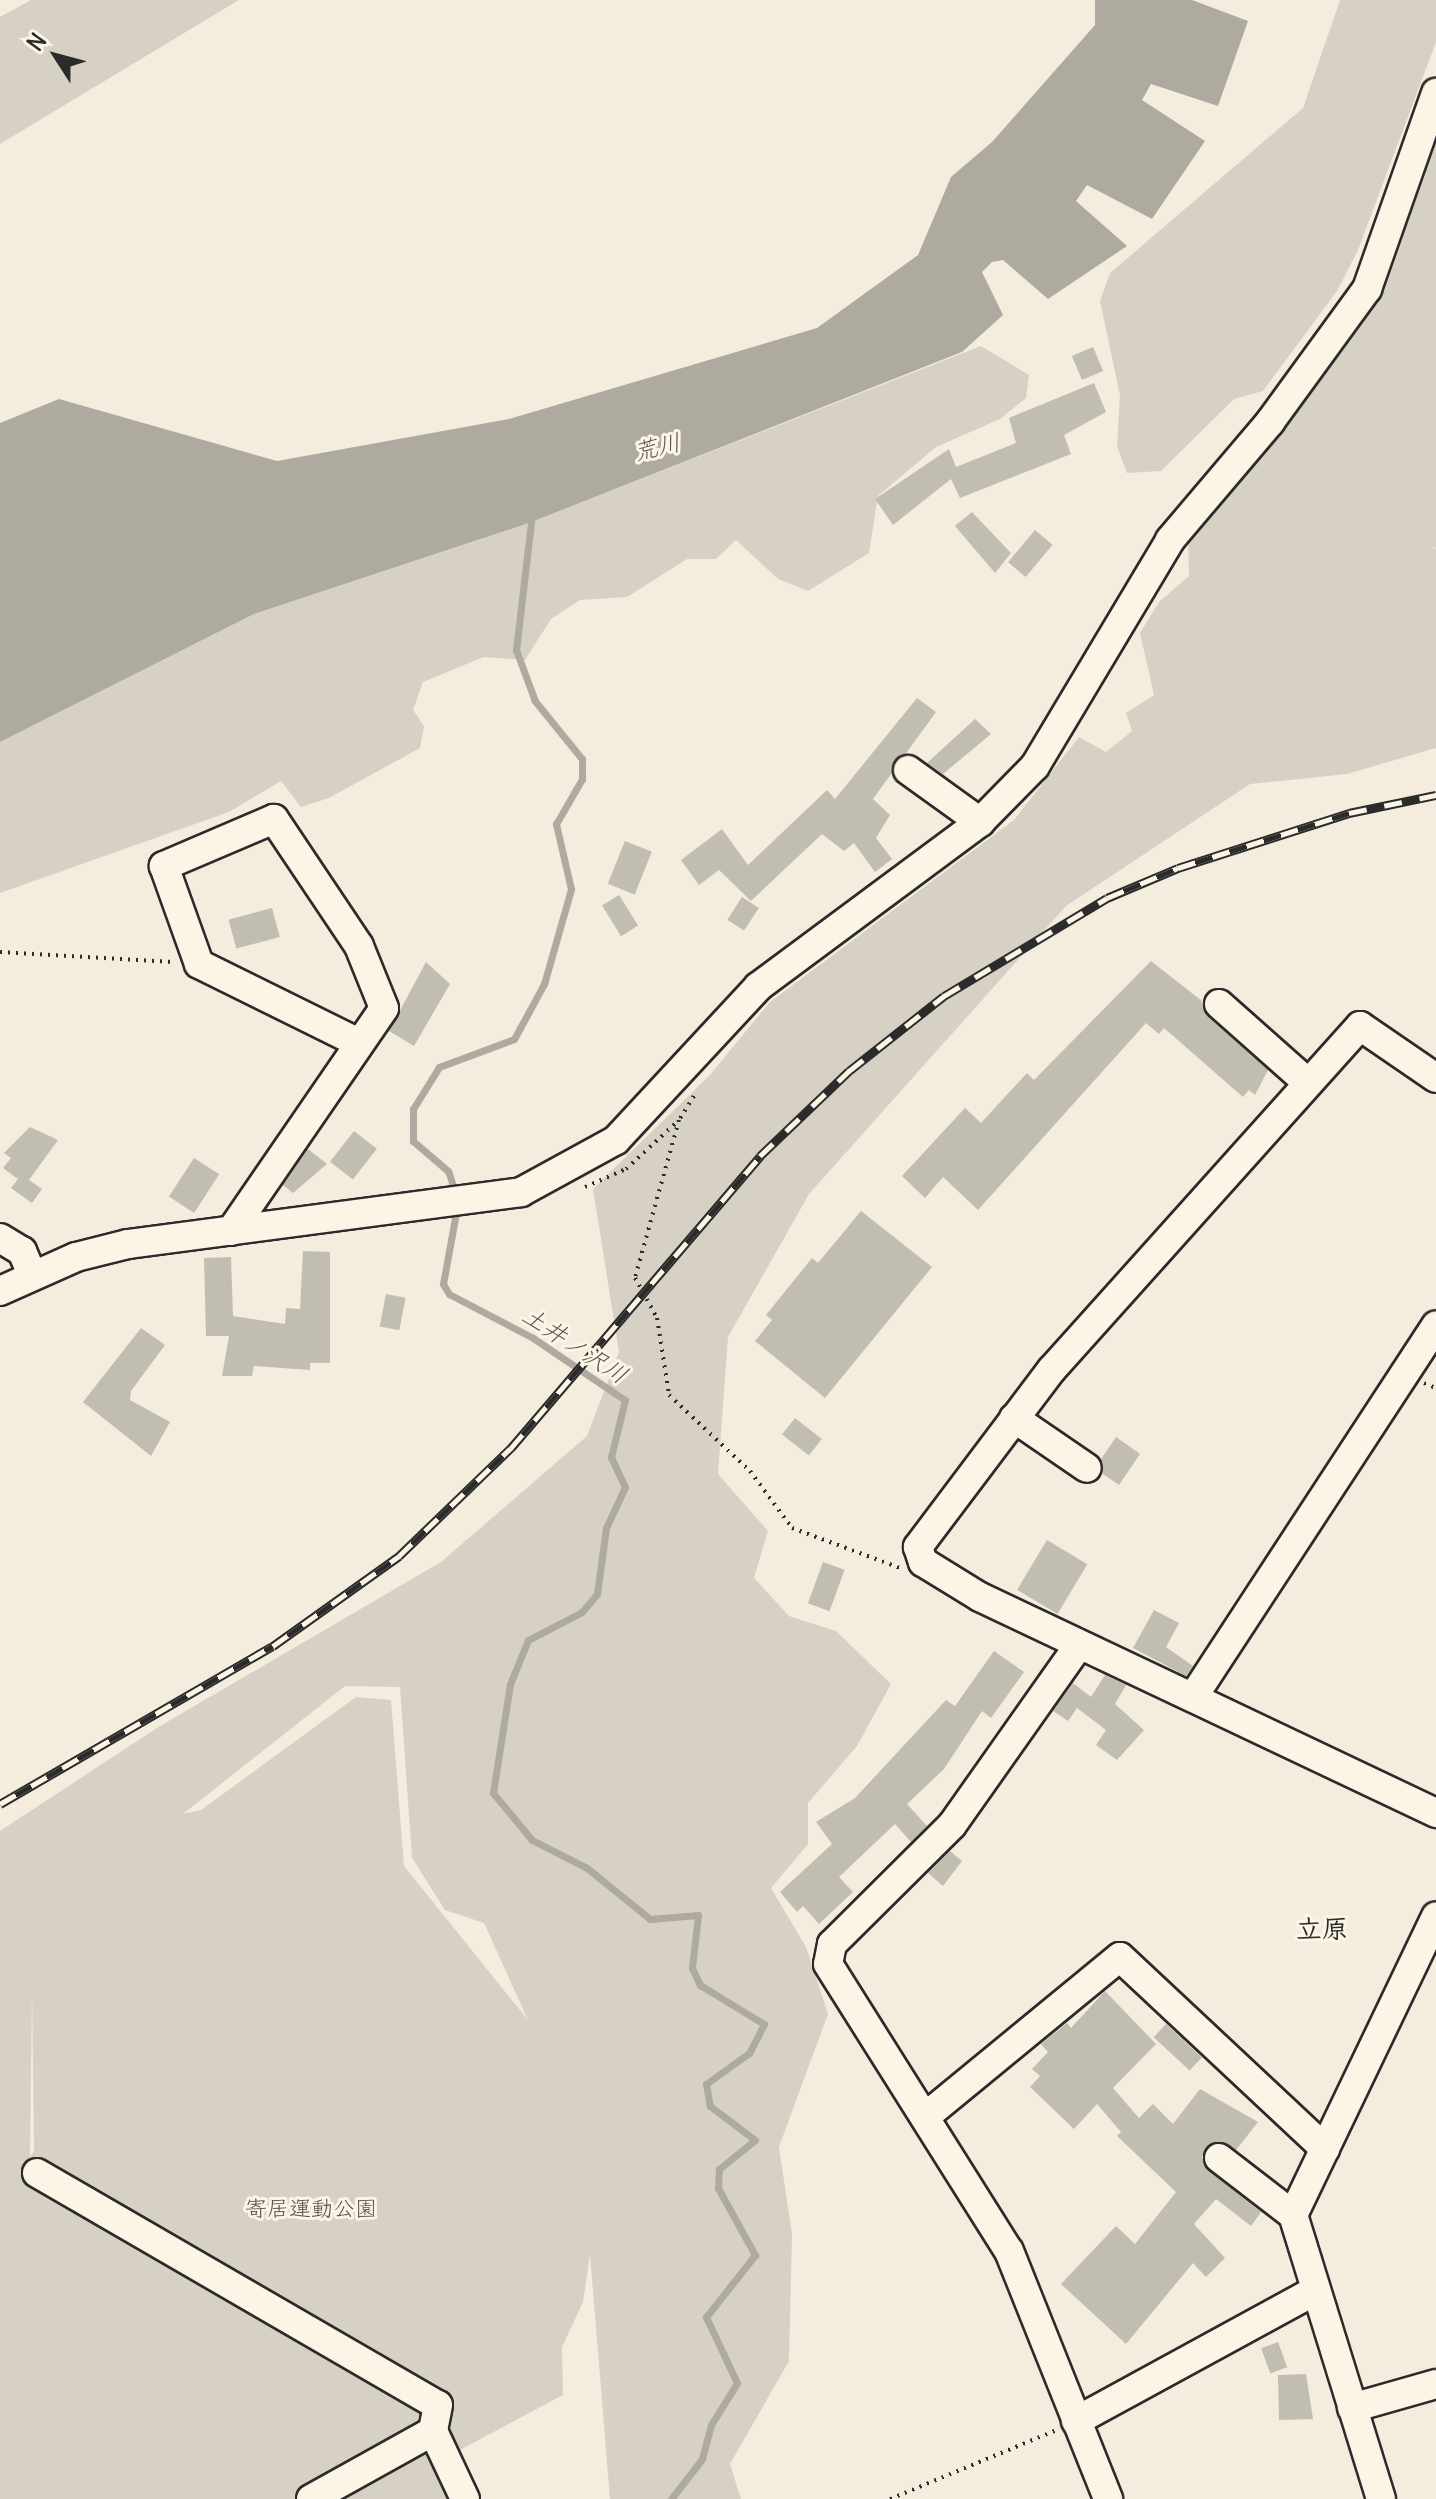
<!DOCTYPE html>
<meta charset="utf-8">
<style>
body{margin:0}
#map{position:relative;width:1436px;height:2499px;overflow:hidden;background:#f4edde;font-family:Delius,"Klee One",sans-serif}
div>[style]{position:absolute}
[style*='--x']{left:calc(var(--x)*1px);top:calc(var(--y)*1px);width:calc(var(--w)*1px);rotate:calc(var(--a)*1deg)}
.green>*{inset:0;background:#d6d1c4}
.water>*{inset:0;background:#afaaa0}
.stream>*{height:7px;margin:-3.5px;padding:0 3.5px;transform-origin:3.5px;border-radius:3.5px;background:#afaaa0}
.building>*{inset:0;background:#c2bdb1;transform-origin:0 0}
.path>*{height:4px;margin-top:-2px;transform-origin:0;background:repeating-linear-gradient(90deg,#2b2b2b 0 2px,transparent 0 8px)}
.roads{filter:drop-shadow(2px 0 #2b2b2b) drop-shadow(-2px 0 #2b2b2b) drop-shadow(0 2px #2b2b2b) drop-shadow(0 -2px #2b2b2b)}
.minor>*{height:28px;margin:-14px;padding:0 14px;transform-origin:14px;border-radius:14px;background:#fcf5e5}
.rail>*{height:9px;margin-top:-4.5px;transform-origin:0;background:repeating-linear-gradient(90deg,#fcf5e5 0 18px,#2b2b2b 0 36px);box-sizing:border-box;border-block:2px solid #2b2b2b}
span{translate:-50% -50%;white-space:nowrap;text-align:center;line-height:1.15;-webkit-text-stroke:6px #fcf5e5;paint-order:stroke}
.park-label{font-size:22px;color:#565451}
.water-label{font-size:24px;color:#595754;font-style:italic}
.quarter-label{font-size:26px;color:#2b2b2b;font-weight:700}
.north{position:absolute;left:16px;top:16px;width:80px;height:80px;-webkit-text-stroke:6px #fcf5e5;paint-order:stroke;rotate:306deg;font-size:22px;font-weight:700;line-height:32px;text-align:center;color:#2b2b2b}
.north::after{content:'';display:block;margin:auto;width:28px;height:36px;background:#2b2b2b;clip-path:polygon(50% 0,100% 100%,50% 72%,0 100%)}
</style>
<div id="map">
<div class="green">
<i style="clip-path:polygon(31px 0,239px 0,0 144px,0 17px)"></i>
<i style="clip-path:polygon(1340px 0,1436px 0,1436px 42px,1358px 250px,1337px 291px,1263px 391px,1234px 399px,1161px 471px,1127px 473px,1117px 446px,1120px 395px,1100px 301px,1110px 273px,1303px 108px)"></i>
<i style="clip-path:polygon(evenodd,1436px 133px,1436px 548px,1426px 546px,1436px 549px,1436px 748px,1347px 774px,1250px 784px,1066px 906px,809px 1194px,728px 1337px,718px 1474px,768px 1531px,754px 1578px,789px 1616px,836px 1631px,891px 1684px,857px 1746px,808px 1803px,808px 1844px,771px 1888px,806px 1947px,828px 2014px,779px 2147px,792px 2234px,789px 2361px,730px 2464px,741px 2499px,610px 2499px,590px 2254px,583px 2302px,562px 2347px,563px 2395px,443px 2459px,461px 2499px,0 2499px,0 1831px,160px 1726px,441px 1562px,587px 1436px,619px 1352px,593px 1189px,709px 1076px,770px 1002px,1014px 820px,1079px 737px,1106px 752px,1132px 731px,1126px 713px,1154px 695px,1140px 633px,1159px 602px,1189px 576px,1188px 539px,1368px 312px,1392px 268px,1436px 133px,345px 1686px,400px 1687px,412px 1858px,445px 1910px,484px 1923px,528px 2020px,404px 1866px,391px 1700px,356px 1697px,201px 1810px,183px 1814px,345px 1686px,1436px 133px,32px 1990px,34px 2150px,30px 2158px,32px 1991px,32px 1990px)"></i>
<i style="clip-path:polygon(981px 346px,1029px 375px,1026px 398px,1000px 419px,936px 447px,878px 496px,869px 553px,808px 591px,778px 579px,736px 540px,716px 559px,687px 559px,627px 597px,580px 600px,551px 619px,525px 660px,484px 657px,423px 682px,413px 710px,424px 726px,420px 748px,329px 798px,301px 807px,281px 781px,229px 812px,0 893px,0 742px,254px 614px,529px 523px)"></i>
</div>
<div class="water">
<i style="clip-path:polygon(1095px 0,1192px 0,1248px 21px,1218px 106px,1151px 84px,1142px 100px,1205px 141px,1152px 219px,1087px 185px,1076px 201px,1127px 246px,1048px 299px,1003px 260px,992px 262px,982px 272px,1003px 315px,962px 352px,529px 523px,254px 614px,0 742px,0 423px,59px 399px,277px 461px,509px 419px,817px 328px,918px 255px,951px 177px,992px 142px,1095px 25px)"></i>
</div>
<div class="stream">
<i style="--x:456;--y:1195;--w:25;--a:-108"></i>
<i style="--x:448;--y:1171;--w:46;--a:-139.4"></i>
<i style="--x:413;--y:1141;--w:32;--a:-90"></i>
<i style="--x:413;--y:1109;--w:49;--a:-58.2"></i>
<i style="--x:439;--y:1067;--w:80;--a:-20.5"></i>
<i style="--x:514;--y:1039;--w:63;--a:-61.4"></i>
<i style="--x:544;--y:984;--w:99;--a:-74.1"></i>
<i style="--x:571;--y:889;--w:67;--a:-103"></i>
<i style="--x:556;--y:824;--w:52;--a:-60"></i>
<i style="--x:582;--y:779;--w:20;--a:-90"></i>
<i style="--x:582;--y:759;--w:75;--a:-129"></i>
<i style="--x:535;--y:701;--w:54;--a:-110.4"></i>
<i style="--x:516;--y:650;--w:137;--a:-83.3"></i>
<i style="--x:457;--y:1207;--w:78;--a:100.3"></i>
<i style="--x:443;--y:1284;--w:12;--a:59"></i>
<i style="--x:449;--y:1294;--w:95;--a:27.6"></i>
<i style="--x:533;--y:1338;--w:111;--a:34"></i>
<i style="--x:625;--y:1400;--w:59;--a:103.8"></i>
<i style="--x:611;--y:1457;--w:33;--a:65"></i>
<i style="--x:625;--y:1487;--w:45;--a:114.9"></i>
<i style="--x:606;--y:1528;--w:67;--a:97.8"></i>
<i style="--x:597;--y:1594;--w:23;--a:130"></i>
<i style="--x:582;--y:1612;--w:61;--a:152.6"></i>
<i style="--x:528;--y:1640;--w:48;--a:112.2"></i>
<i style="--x:510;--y:1684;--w:110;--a:98.9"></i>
<i style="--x:493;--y:1793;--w:61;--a:50.3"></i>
<i style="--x:532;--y:1840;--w:62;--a:27"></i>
<i style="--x:587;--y:1868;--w:81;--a:39"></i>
<i style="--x:650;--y:1919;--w:48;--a:-4.8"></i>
<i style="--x:698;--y:1915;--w:53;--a:96.5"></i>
<i style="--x:692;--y:1968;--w:19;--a:65"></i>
<i style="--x:700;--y:1985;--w:75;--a:31.4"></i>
<i style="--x:764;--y:2024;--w:33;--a:117"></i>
<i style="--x:749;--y:2053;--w:53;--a:144.2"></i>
<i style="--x:706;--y:2084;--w:22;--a:80"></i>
<i style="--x:710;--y:2106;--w:56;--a:37.1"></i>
<i style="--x:755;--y:2140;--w:46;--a:141.1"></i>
<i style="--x:719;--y:2169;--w:19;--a:93"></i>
<i style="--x:718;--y:2188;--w:77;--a:61.1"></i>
<i style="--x:755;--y:2255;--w:79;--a:128.3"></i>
<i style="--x:706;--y:2317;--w:73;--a:64.8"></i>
<i style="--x:737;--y:2383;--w:49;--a:121.8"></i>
<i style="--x:711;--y:2425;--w:35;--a:105"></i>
<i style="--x:702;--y:2459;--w:51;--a:127.8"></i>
</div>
<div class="building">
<i style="left:1093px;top:347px;width:26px;height:23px;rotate:67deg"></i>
<i style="clip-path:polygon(1094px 383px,1106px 412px,1064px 435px,1071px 454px,960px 498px,951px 479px,893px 525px,875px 499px,949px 449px,956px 467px,1016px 443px,1009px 418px)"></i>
<i style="clip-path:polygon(972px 512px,1011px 553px,995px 573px,955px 526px)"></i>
<i style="left:1035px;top:530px;width:23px;height:42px;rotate:40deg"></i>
<i style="clip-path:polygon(917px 698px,936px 712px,873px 799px,890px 815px,876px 838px,892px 859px,875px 872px,854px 843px,844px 851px,822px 834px,751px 901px,719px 870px,699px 885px,681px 860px,722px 829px,748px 865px,827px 790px,835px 799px)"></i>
<i style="clip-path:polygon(975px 719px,991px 734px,943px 774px,927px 763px)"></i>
<i style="left:625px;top:841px;width:29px;height:46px;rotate:22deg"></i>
<i style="left:619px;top:895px;width:36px;height:20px;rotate:58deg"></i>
<i style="left:742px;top:897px;width:20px;height:27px;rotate:33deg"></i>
<i style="left:272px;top:908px;width:30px;height:45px;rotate:75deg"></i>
<i style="clip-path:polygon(1151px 961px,1202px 1001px,1208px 1017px,1268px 1070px,1255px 1095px,1249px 1090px,1243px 1097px,1164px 1028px,1159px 1034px,1146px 1023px,978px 1210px,943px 1177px,925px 1198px,902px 1176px,965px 1108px,981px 1123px,1027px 1073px,1034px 1080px)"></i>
<i style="clip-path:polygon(426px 962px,450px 984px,414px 1046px,389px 1031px)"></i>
<i style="clip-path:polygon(30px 1127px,58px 1140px,29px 1180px,42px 1189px,32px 1203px,11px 1188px,18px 1179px,3px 1168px,11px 1158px,4px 1153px)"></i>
<i style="left:354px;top:1131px;width:29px;height:39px;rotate:38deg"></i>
<i style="clip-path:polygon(308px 1149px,327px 1164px,293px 1193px,283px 1185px)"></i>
<i style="left:194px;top:1158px;width:30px;height:46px;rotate:33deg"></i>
<i style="clip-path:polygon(861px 1211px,932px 1267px,825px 1398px,755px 1341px,772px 1320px,766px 1315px,812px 1258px,818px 1263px)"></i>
<i style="clip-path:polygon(303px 1251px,330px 1252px,330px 1363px,310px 1363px,310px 1370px,254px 1366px,252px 1376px,222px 1376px,229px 1336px,206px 1336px,204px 1258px,231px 1257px,233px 1316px,285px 1324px,286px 1308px,300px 1309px)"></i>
<i style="left:386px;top:1294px;width:20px;height:33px;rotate:11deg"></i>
<i style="clip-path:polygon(141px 1328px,165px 1345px,131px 1391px,130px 1400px,170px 1422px,151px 1456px,83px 1402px)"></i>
<i style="left:795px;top:1418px;width:34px;height:21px;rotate:38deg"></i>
<i style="clip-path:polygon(1116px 1437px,1140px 1454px,1119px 1485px,1103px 1474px,1101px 1459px)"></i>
<i style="left:1047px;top:1540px;width:47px;height:58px;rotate:31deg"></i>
<i style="left:823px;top:1562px;width:23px;height:44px;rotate:20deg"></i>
<i style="clip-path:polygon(1154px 1610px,1179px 1623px,1166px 1647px,1193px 1666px,1186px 1676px,1133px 1648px)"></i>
<i style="clip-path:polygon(994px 1651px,1024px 1672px,991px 1718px,982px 1711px,944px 1769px,907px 1804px,927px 1826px,911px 1842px,895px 1824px,839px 1877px,853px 1892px,819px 1924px,803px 1906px,797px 1912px,780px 1892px,832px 1844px,816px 1822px,855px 1798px,946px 1700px,955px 1706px)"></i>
<i style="clip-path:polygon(1105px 1675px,1126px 1685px,1115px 1704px,1144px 1730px,1117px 1760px,1096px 1745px,1106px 1730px,1077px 1708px,1068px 1721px,1053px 1711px,1073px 1683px,1091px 1697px)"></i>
<i style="clip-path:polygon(950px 1851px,962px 1861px,943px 1886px,928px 1873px)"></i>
<i style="clip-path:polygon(1105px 1991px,1156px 2044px,1113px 2088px,1139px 2118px,1153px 2104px,1173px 2124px,1200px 2089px,1258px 2122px,1236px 2150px,1213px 2142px,1202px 2157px,1209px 2171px,1261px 2212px,1251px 2226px,1216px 2199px,1194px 2224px,1225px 2258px,1206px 2277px,1193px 2263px,1126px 2344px,1061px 2284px,1116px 2226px,1135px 2244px,1176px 2192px,1117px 2136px,1121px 2132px,1097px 2104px,1074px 2129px,1030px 2087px,1040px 2076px,1032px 2069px,1048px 2052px,1041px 2044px,1067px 2023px,1071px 2028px)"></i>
<i style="left:1166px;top:2024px;width:49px;height:18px;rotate:43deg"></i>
<i style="left:1278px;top:2342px;width:27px;height:18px;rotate:70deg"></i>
<i style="clip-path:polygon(1306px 2374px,1313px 2419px,1279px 2420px,1278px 2375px)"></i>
</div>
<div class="path">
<i style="--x:0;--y:952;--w:173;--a:3.3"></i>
<i style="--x:694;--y:1096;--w:28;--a:122"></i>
<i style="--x:679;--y:1120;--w:164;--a:105.6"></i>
<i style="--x:635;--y:1278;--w:46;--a:61.2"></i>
<i style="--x:657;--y:1318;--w:78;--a:81.1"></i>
<i style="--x:669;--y:1395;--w:111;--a:43.2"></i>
<i style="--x:750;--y:1471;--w:71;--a:53.6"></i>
<i style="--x:792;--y:1528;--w:115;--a:20.3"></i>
<i style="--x:585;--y:1187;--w:45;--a:-23.7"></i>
<i style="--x:626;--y:1169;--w:69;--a:-42.7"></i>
<i style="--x:1424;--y:1383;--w:13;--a:23"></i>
<i style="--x:890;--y:2499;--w:178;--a:-22.5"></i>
</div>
<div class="roads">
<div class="minor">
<i style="--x:908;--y:770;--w:89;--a:35.8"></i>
<i style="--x:1219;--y:1004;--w:119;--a:41.6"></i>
<i style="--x:1436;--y:1078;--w:92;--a:-145.6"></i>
<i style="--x:1360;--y:1026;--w:461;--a:131.9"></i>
<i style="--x:1052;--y:1369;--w:223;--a:127"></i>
<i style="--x:918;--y:1547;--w:16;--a:72"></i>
<i style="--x:923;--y:1562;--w:67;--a:31.6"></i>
<i style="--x:980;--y:1597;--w:505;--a:25.35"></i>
<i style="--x:231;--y:1231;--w:270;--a:-55.5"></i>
<i style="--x:384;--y:1008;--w:67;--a:-112"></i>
<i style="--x:359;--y:946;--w:153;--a:-123.8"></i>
<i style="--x:274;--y:819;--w:120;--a:156.9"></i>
<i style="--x:164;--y:866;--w:104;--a:70.3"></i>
<i style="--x:199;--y:964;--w:178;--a:26.3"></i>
<i style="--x:0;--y:1238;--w:26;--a:31"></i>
<i style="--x:22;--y:1251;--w:25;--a:67"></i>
<i style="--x:0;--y:1291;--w:83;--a:-24.1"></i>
<i style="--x:76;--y:1257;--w:54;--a:-14"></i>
<i style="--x:128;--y:1244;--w:396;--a:-7.5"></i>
<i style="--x:521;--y:1192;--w:108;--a:-28.7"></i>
<i style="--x:616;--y:1140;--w:209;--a:-47.1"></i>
<i style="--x:758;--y:987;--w:277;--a:-36.6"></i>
<i style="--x:980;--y:822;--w:78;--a:-45.5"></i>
<i style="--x:1035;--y:766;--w:263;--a:-59.1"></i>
<i style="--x:1170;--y:540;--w:155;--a:-49.7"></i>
<i style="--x:1270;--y:422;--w:165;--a:-53.9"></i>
<i style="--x:1367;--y:289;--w:208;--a:-70.6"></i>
<i style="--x:1014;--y:1418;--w:88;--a:34.4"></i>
<i style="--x:1079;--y:1645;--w:220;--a:125.2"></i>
<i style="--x:952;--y:1825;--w:169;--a:135.2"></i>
<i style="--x:832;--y:1944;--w:20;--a:101"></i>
<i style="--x:828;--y:1964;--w:339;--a:57.8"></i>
<i style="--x:1009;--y:2251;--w:267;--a:68.2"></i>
<i style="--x:1193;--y:1697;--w:444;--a:-56.8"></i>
<i style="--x:925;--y:2117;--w:252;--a:-39.4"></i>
<i style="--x:1120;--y:1957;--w:281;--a:43.1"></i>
<i style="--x:1219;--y:2158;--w:93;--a:37.6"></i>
<i style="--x:37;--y:2173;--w:463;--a:30.1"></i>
<i style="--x:438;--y:2405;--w:26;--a:101"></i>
<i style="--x:1352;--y:2408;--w:87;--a:-15.9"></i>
<i style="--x:1076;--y:2421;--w:273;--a:-28.6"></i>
<i style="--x:311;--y:2499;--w:140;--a:-29.1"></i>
<i style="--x:433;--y:2431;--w:75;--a:64.8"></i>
<i style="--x:1381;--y:2499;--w:297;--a:-107.2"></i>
<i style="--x:1293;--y:2215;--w:331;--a:-64.4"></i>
</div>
</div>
<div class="rail">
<i style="--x:0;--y:1804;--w:315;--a:-30.1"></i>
<i style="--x:273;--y:1646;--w:155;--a:-35.5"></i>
<i style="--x:399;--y:1556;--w:156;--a:-44"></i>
<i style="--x:511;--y:1448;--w:384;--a:-49.5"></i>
<i style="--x:760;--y:1156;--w:123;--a:-43.7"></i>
<i style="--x:849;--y:1071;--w:121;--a:-38.3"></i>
<i style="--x:944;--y:996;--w:190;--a:-31"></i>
<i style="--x:1107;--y:898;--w:77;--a:-22.9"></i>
<i style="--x:1178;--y:868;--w:180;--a:-17.8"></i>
<i style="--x:1349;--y:813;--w:89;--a:-11.7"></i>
</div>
<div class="park-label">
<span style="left:311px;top:2209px">寄居運動公園</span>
</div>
<div class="water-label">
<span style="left:657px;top:447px;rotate:-13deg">荒川</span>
<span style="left:575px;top:1345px;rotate:33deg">土井ノ沢川</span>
</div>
<div class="quarter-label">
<span style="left:1322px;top:1929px">立原</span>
</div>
<div class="north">N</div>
</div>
